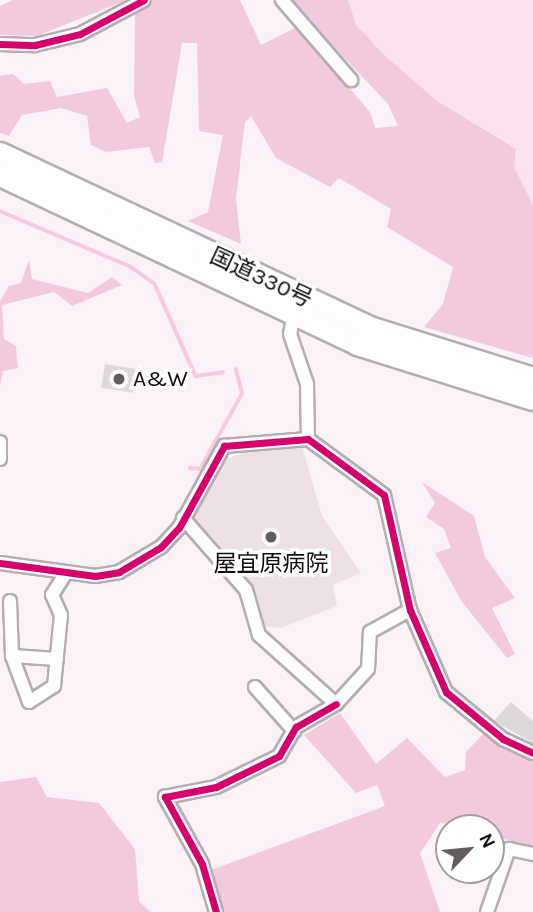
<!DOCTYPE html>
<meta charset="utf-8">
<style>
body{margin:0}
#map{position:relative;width:533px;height:912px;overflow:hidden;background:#faf2f6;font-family:Karla,"Noto Sans JP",sans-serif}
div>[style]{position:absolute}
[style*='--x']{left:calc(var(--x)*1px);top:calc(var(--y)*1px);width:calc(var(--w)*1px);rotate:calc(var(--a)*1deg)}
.built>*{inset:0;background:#efe0e7}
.green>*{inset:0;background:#fbe2ee}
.forest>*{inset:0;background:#f3c9de}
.stream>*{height:3.5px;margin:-1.75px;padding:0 1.75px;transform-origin:1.75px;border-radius:1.75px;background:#fac7e0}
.building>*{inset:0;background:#ded8db;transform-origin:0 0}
.roads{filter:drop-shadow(2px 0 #b4aeb1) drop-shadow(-2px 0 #b4aeb1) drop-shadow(0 2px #b4aeb1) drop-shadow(0 -2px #b4aeb1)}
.minor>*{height:12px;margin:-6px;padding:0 6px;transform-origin:6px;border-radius:6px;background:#fefdfe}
.trunk>*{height:21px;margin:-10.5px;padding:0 10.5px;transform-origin:10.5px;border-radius:10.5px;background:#fefdfe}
.cycleway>*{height:7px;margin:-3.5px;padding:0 3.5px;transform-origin:3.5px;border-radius:3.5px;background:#d6006c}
.dots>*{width:19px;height:19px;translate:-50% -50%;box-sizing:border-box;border:4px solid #fff;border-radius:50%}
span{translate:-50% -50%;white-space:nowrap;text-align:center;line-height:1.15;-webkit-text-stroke:7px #fff;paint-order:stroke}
.street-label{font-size:23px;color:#110d0f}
.poi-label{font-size:23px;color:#110d0f}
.left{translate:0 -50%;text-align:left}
.north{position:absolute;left:435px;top:814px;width:70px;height:70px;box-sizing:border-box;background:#fff;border:2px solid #a09e9f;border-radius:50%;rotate:64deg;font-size:19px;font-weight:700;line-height:28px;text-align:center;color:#110d0f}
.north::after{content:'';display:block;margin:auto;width:24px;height:32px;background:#635d60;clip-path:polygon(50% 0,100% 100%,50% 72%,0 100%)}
</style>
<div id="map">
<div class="built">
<i style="clip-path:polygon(267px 446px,302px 446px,322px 516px,361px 573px,333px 585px,337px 606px,281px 628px,261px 626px,254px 604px,189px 517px,221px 460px)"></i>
</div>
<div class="green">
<i style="clip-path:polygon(320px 0,533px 0,533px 302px)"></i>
</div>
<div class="forest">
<i style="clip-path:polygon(13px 0,123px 0,124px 1px,37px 36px,0 35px,0 6px)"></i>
<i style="clip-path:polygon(152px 0,240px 0,261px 45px,297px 27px,370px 112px,375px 128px,398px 126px,388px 104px,290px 0,348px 0,356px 25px,385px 56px,437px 101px,516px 149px,514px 167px,533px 205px,533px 358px,424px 327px,443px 304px,453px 267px,387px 227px,391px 209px,339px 178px,330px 187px,276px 158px,251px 116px,245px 122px,236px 198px,241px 244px,188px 221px,208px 212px,223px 135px,199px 131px,197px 43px,182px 43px,162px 162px,155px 163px,149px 147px,106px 152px,91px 145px,87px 116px,61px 108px,22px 115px,9px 136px,0 133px,0 76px,13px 74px,24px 84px,50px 81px,57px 97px,107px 88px,127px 123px,140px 117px,134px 96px,135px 15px)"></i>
<i style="clip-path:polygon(29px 260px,32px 279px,88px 293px,112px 277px,122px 285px,72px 306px,54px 292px,2px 305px,4px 339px,16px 346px,18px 368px,3px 371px,0 386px,0 301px,9px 286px,21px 283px)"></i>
<i style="clip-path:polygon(422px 482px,474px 516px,485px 557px,515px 598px,492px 608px,515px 654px,507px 658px,462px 602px,435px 553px,451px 548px,444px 529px,426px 517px,435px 503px)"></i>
<i style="clip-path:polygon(340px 713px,376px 764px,407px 738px,445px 777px,465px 770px,466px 752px,484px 733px,514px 753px,533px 756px,533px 846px,491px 836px,491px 828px,440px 823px,420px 853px,440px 912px,219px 912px,211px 870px,385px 806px,377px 785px,356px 793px,304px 735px)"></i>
<i style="clip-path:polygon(36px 777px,47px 797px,99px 803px,135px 849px,139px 901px,150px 912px,0 912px,0 782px)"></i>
</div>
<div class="stream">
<i style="--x:0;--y:211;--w:142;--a:23.1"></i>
<i style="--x:131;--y:267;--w:29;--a:35"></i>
<i style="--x:155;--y:284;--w:101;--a:66"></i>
<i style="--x:196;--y:376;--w:27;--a:-8"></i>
<i style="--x:190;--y:468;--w:10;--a:6"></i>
<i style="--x:200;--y:469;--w:86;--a:-60.8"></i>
<i style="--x:242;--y:394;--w:25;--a:-104"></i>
</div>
<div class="building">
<i style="left:105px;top:364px;width:32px;height:24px;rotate:9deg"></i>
<i style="clip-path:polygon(511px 702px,533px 721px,533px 743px,494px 721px)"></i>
</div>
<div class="roads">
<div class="minor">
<i style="--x:282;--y:0;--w:106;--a:49.2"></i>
<i style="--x:0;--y:44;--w:35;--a:2"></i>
<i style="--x:35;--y:45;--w:46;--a:-13.7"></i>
<i style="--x:80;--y:34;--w:72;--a:-28"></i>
<i style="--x:294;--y:310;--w:24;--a:99"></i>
<i style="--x:290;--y:334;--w:53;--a:71.2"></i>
<i style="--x:307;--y:384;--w:55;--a:89"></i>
<i style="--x:0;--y:442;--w:17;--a:90"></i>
<i style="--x:183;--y:518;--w:96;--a:48.8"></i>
<i style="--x:246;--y:590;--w:47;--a:73.9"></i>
<i style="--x:259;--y:635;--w:103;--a:41.9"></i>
<i style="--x:336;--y:704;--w:47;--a:-47.6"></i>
<i style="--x:368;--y:669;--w:37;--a:-87"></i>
<i style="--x:370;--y:632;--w:46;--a:-28.8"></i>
<i style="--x:0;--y:563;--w:96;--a:7.8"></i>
<i style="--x:95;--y:576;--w:24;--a:-9"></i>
<i style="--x:119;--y:572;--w:49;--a:-30.8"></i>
<i style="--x:161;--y:547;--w:26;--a:-47"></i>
<i style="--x:179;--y:528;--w:94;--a:-61.2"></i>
<i style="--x:224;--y:446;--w:84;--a:-4.8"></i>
<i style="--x:308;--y:439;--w:94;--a:36.4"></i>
<i style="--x:384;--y:495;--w:118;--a:77.3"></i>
<i style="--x:410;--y:610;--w:90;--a:66.3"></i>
<i style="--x:446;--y:692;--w:74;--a:39.5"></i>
<i style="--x:503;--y:739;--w:33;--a:25"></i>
<i style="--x:10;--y:601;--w:55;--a:87.9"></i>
<i style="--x:12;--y:656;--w:49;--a:69.7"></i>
<i style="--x:29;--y:702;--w:30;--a:-33"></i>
<i style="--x:54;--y:686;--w:71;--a:-84.4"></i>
<i style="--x:61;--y:615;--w:22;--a:-114"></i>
<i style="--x:52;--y:595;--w:26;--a:-58"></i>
<i style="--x:12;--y:656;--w:45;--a:3.8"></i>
<i style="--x:255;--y:687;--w:59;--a:48.4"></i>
<i style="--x:216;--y:912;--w:50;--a:-106.3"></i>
<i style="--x:202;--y:864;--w:77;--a:-118.9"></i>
<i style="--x:165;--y:797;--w:52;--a:-11.1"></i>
<i style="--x:216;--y:787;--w:70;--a:-26.2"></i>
<i style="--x:279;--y:756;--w:34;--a:-60"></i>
<i style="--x:296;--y:727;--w:46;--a:-29.9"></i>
<i style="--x:487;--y:912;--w:67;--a:-70.8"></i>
<i style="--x:509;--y:849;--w:25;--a:12"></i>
</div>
<div class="trunk">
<i style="--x:0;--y:153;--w:411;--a:25.2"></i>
<i style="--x:372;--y:328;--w:169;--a:17.3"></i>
<i style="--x:0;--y:175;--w:395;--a:25.3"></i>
<i style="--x:357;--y:344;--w:184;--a:17.4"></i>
</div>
</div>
<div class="cycleway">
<i style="--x:0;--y:44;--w:35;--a:2"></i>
<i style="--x:35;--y:45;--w:46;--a:-13.7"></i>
<i style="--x:80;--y:34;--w:72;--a:-28"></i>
<i style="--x:0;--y:563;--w:96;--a:7.8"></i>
<i style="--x:95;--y:576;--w:24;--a:-9"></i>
<i style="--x:119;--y:572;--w:49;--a:-30.8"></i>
<i style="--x:161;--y:547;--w:26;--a:-47"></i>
<i style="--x:179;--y:528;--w:94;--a:-61.2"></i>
<i style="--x:224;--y:446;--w:84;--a:-4.8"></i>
<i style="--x:308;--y:439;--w:94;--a:36.4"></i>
<i style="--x:384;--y:495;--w:118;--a:77.3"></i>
<i style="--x:410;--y:610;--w:90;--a:66.3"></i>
<i style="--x:446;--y:692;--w:74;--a:39.5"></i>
<i style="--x:503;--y:739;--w:33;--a:25"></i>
<i style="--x:216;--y:912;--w:50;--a:-106.3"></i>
<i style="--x:202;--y:864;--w:77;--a:-118.9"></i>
<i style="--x:165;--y:797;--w:52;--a:-11.1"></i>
<i style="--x:216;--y:787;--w:70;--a:-26.2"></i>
<i style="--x:279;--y:756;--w:34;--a:-60"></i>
<i style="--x:296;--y:727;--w:46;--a:-29.9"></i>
</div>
<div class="dots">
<i style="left:119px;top:379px;background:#635d60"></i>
<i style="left:271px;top:537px;background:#635d60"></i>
</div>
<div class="street-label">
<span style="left:261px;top:278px;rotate:25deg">国道330号</span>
</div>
<div class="poi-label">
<span class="left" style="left:133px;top:379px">A&amp;W</span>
<span style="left:271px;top:564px">屋宜原病院</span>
</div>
<div class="north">N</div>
</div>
